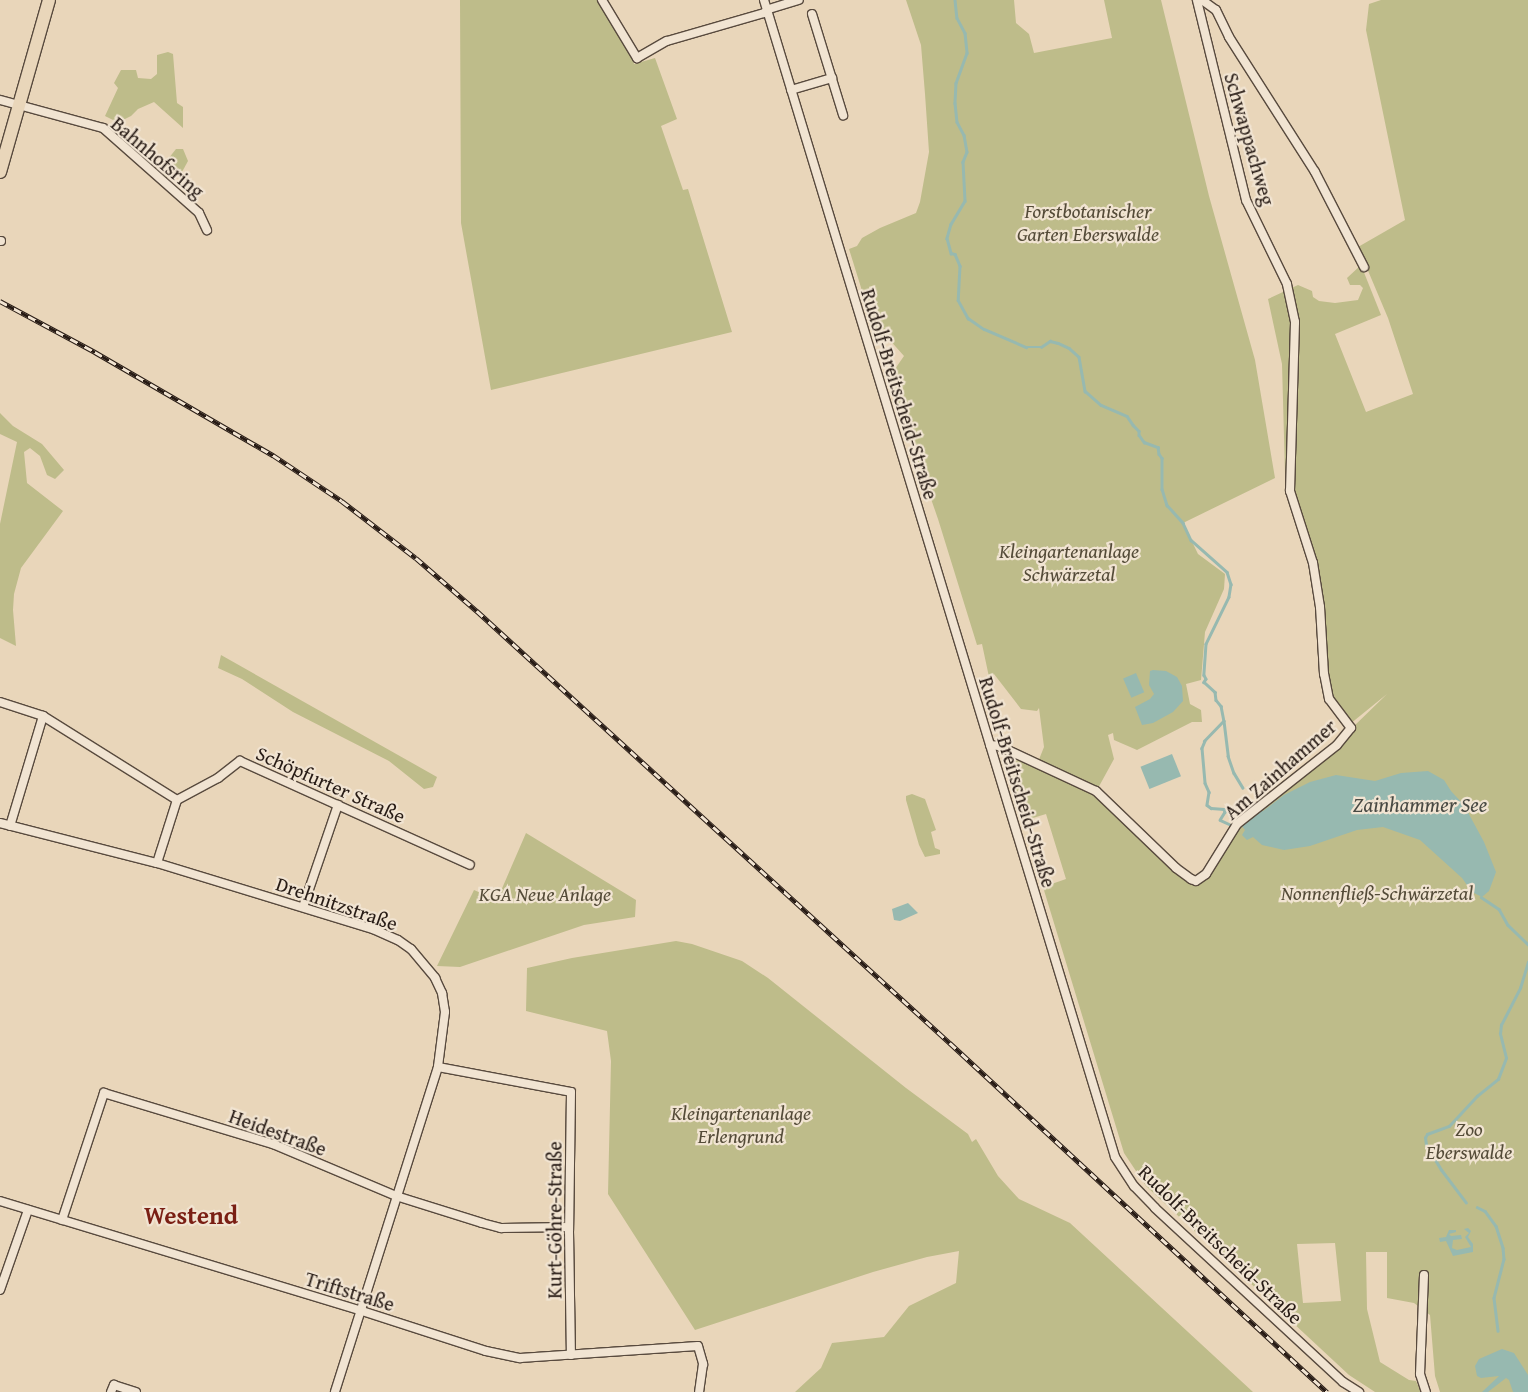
<!DOCTYPE html>
<meta charset="utf-8">
<style>
body{margin:0}
#map{position:relative;width:1528px;height:1392px;overflow:hidden;background:#e9d6ba;font-family:"Gentium Book Plus",serif}
div>[style]{position:absolute}
[style*='--x']{left:calc(var(--x)*1px);top:calc(var(--y)*1px);width:calc(var(--w)*1px);rotate:calc(var(--a)*1deg)}
.green>*{inset:0;background:#bebc8a}
.water>*{inset:0;background:#97b9b0;transform-origin:0 0}
.stream>*{height:2.5px;margin:-1.25px;padding:0 1.25px;transform-origin:1.25px;border-radius:1.25px;background:#97b9b0}
.roads{filter:drop-shadow(1px 0 #584a3e) drop-shadow(-1px 0 #584a3e) drop-shadow(0 1px #584a3e) drop-shadow(0 -1px #584a3e)}
.minor>*{height:8px;margin:-4px;padding:0 4px;transform-origin:4px;border-radius:4px;background:#f1e4d2}
.primary>*{height:12px;margin:-6px;padding:0 6px;transform-origin:6px;border-radius:6px;background:#e9d6ba}
.rail>*{height:4.5px;margin-top:-2.25px;transform-origin:0;background:repeating-linear-gradient(90deg,#f1e4d2 0 8px,#271b15 0 16px);box-sizing:border-box;border-block:1px solid #271b15}
span{translate:-50% -50%;white-space:nowrap;text-align:center;line-height:1.15;-webkit-text-stroke:4.5px #f1e4d2;paint-order:stroke}
.street-label{font-size:20px;color:#271b15}
.park-label{font-size:20px;color:#544b38;font-style:italic}
.water-label{font-size:21px;color:#494a44;font-style:italic}
.district-label{font-size:25px;color:#7a1f14;font-weight:700}
</style>
<div id="map">
<div class="green">
<i style="clip-path:polygon(460px 0,597px 0,631px 54px,634px 64px,655px 58px,677px 119px,661px 126px,683px 190px,688px 189px,732px 332px,491px 390px,461px 223px)"></i>
<i style="clip-path:polygon(906px 0,1014px 0,1016px 23px,1029px 34px,1034px 53px,1112px 38px,1104px 0,1161px 0,1209px 196px,1255px 360px,1275px 478px,1183px 523px,1198px 554px,1225px 574px,1224px 589px,1205px 632px,1201px 680px,1186px 684px,1190px 704px,1201px 710px,1202px 722px,1192px 722px,1137px 750px,1114px 740px,1113px 733px,1108px 735px,1114px 759px,1097px 790px,1038px 762px,1044px 747px,1039px 708px,1037px 711px,1021px 709px,994px 674px,989px 677px,982px 644px,977px 645px,938px 519px,887px 372px,895px 369px,904px 356px,888px 338px,873px 326px,849px 249px,857px 246px,862px 238px,880px 228px,916px 213px,920px 202px,929px 152px,925px 94px,921px 45px)"></i>
<i style="clip-path:polygon(evenodd,1381px 0,1528px 0,1528px 1392px,1440px 1392px,1435px 1376px,1430px 1315px,1414px 1303px,1387px 1298px,1387px 1252px,1366px 1252px,1367px 1309px,1380px 1362px,1409px 1380px,1416px 1381px,1421px 1392px,1375px 1392px,1349px 1375px,1146px 1186px,1124px 1153px,1043px 887px,1066px 879px,1046px 814px,1023px 821px,1004px 759px,1021px 761px,1038px 767px,1095px 793px,1197px 883px,1241px 823px,1352px 728px,1387px 694px,1350px 724px,1331px 698px,1325px 666px,1323px 608px,1293px 488px,1285px 473px,1282px 364px,1268px 299px,1298px 285px,1312px 291px,1313px 297px,1319px 301px,1335px 303px,1358px 300px,1363px 288px,1360px 285px,1350px 285px,1347px 278px,1361px 265px,1381px 315px,1335px 334px,1366px 412px,1413px 394px,1388px 318px,1358px 247px,1405px 220px,1366px 30px,1369px 4px,1381px 0,1335px 1243px,1341px 1301px,1303px 1303px,1297px 1244px,1335px 1243px)"></i>
<i style="clip-path:polygon(168px 52px,173px 54px,177px 103px,183px 107px,183px 128px,154px 102px,138px 109px,131px 116px,123px 120px,115px 121px,105px 116px,118px 88px,114px 83px,121px 70px,136px 70px,138px 78px,151px 79px,157px 74px,157px 55px)"></i>
<i style="clip-path:polygon(176px 149px,183px 149px,188px 161px,182px 172px,173px 180px,163px 175px,161px 168px)"></i>
<i style="clip-path:polygon(0 413px,13px 426px,42px 444px,64px 470px,55px 479px,47px 475px,40px 456px,30px 448px,24px 452px,27px 483px,63px 511px,21px 568px,14px 594px,13px 610px,16px 646px,0 638px,0 524px,17px 442px,0 434px)"></i>
<i style="clip-path:polygon(221px 655px,437px 777px,433px 787px,424px 789px,389px 761px,293px 712px,242px 679px,218px 668px)"></i>
<i style="clip-path:polygon(912px 794px,925px 799px,936px 830px,931px 832px,935px 848px,940px 850px,940px 854px,925px 857px,919px 845px,906px 800px,906px 796px)"></i>
<i style="clip-path:polygon(526px 833px,636px 900px,635px 917px,584px 925px,460px 967px,437px 966px,474px 890px,497px 900px)"></i>
<i style="clip-path:polygon(676px 941px,692px 944px,742px 961px,768px 978px,906px 1088px,968px 1134px,972px 1142px,976px 1139px,998px 1176px,1019px 1199px,1070px 1223px,1253px 1392px,795px 1392px,821px 1368px,832px 1343px,884px 1337px,909px 1306px,956px 1283px,959px 1251px,927px 1257px,873px 1272px,695px 1330px,608px 1194px,611px 1061px,607px 1031px,526px 1011px,527px 968px,572px 958px)"></i>
</div>
<div class="water">
<i style="clip-path:polygon(1153px 670px,1166px 671px,1177px 677px,1182px 686px,1183px 701px,1173px 712px,1153px 723px,1142px 725px,1135px 707px,1150px 699px,1154px 694px,1149px 685px,1150px 671px)"></i>
<i style="left:1136px;top:673px;width:21px;height:14px;rotate:67deg"></i>
<i style="left:1172px;top:754px;width:24px;height:34px;rotate:68deg"></i>
<i style="clip-path:polygon(1428px 771px,1444px 780px,1451px 791px,1464px 805px,1484px 842px,1496px 872px,1489px 891px,1482px 897px,1472px 892px,1462px 878px,1420px 840px,1383px 827px,1357px 830px,1310px 846px,1284px 850px,1262px 845px,1253px 837px,1247px 840px,1242px 835px,1245px 830px,1242px 826px,1256px 815px,1257px 812px,1258px 814px,1259px 811px,1263px 811px,1284px 795px,1310px 782px,1336px 775px,1375px 781px,1401px 773px)"></i>
<i style="clip-path:polygon(908px 903px,918px 913px,900px 921px,894px 920px,892px 909px)"></i>
<i style="clip-path:polygon(1468px 1228px,1471px 1231px,1468px 1237px,1473px 1244px,1473px 1252px,1453px 1256px,1446px 1241px,1440px 1242px,1439px 1238px,1446px 1237px,1449px 1230px,1456px 1230px,1456px 1232px,1449px 1234px,1451px 1236px,1461px 1235px,1462px 1239px,1453px 1240px,1452px 1248px,1457px 1250px,1471px 1247px,1465px 1237px,1469px 1233px,1464px 1229px)"></i>
<i style="clip-path:polygon(1502px 1349px,1514px 1353px,1528px 1375px,1528px 1392px,1513px 1392px,1509px 1380px,1506px 1378px,1488px 1392px,1482px 1392px,1499px 1376px,1481px 1378px,1477px 1376px,1475px 1366px,1479px 1359px)"></i>
</div>
<div class="stream">
<i style="--x:955;--y:0;--w:18;--a:84"></i>
<i style="--x:957;--y:18;--w:17;--a:62"></i>
<i style="--x:965;--y:33;--w:20;--a:84"></i>
<i style="--x:967;--y:53;--w:32;--a:110"></i>
<i style="--x:956;--y:83;--w:20;--a:93"></i>
<i style="--x:955;--y:103;--w:19;--a:84"></i>
<i style="--x:957;--y:122;--w:15;--a:62"></i>
<i style="--x:964;--y:135;--w:17;--a:80"></i>
<i style="--x:967;--y:152;--w:11;--a:112"></i>
<i style="--x:963;--y:162;--w:39;--a:87"></i>
<i style="--x:965;--y:201;--w:27;--a:121"></i>
<i style="--x:951;--y:224;--w:15;--a:106"></i>
<i style="--x:947;--y:238;--w:16;--a:75"></i>
<i style="--x:951;--y:253;--w:4;--a:14"></i>
<i style="--x:955;--y:254;--w:13;--a:67"></i>
<i style="--x:960;--y:266;--w:34;--a:93"></i>
<i style="--x:958;--y:300;--w:21;--a:61"></i>
<i style="--x:968;--y:318;--w:19;--a:35"></i>
<i style="--x:984;--y:329;--w:46;--a:23.2"></i>
<i style="--x:1026;--y:347;--w:15;--a:0"></i>
<i style="--x:1041;--y:347;--w:11;--a:-34"></i>
<i style="--x:1050;--y:341;--w:8;--a:14"></i>
<i style="--x:1058;--y:343;--w:12;--a:24"></i>
<i style="--x:1069;--y:348;--w:13;--a:42"></i>
<i style="--x:1079;--y:357;--w:35;--a:80"></i>
<i style="--x:1085;--y:391;--w:21;--a:41"></i>
<i style="--x:1101;--y:405;--w:28;--a:23"></i>
<i style="--x:1127;--y:416;--w:11;--a:56"></i>
<i style="--x:1133;--y:425;--w:8;--a:45"></i>
<i style="--x:1139;--y:431;--w:4;--a:90"></i>
<i style="--x:1139;--y:435;--w:9;--a:54"></i>
<i style="--x:1144;--y:442;--w:15;--a:20"></i>
<i style="--x:1158;--y:447;--w:7;--a:82"></i>
<i style="--x:1159;--y:454;--w:5;--a:53"></i>
<i style="--x:1162;--y:458;--w:31;--a:90"></i>
<i style="--x:1162;--y:489;--w:17;--a:73"></i>
<i style="--x:1167;--y:505;--w:24;--a:48"></i>
<i style="--x:1183;--y:523;--w:19;--a:65"></i>
<i style="--x:1191;--y:540;--w:48;--a:41.6"></i>
<i style="--x:1227;--y:572;--w:13;--a:72"></i>
<i style="--x:1231;--y:584;--w:13;--a:99"></i>
<i style="--x:1229;--y:597;--w:52;--a:116.1"></i>
<i style="--x:1206;--y:644;--w:31;--a:94"></i>
<i style="--x:1204;--y:675;--w:4;--a:63"></i>
<i style="--x:1206;--y:679;--w:4;--a:124"></i>
<i style="--x:1204;--y:682;--w:15;--a:42"></i>
<i style="--x:1215;--y:692;--w:8;--a:83"></i>
<i style="--x:1216;--y:700;--w:8;--a:50"></i>
<i style="--x:1221;--y:706;--w:15;--a:79"></i>
<i style="--x:1224;--y:721;--w:28;--a:134"></i>
<i style="--x:1205;--y:741;--w:8;--a:113"></i>
<i style="--x:1202;--y:748;--w:35;--a:85"></i>
<i style="--x:1205;--y:783;--w:10;--a:66"></i>
<i style="--x:1209;--y:792;--w:13;--a:99"></i>
<i style="--x:1207;--y:805;--w:5;--a:37"></i>
<i style="--x:1211;--y:808;--w:13;--a:4"></i>
<i style="--x:1224;--y:809;--w:3;--a:72"></i>
<i style="--x:1225;--y:812;--w:9;--a:122"></i>
<i style="--x:1220;--y:820;--w:10;--a:24"></i>
<i style="--x:1224;--y:721;--w:35;--a:83"></i>
<i style="--x:1228;--y:756;--w:18;--a:71"></i>
<i style="--x:1234;--y:773;--w:17;--a:59"></i>
<i style="--x:1481;--y:897;--w:22;--a:34"></i>
<i style="--x:1499;--y:909;--w:18;--a:61"></i>
<i style="--x:1508;--y:925;--w:28;--a:44"></i>
<i style="--x:1466;--y:1203;--w:41;--a:-127.1"></i>
<i style="--x:1441;--y:1170;--w:29;--a:-121"></i>
<i style="--x:1426;--y:1145;--w:7;--a:-98"></i>
<i style="--x:1425;--y:1138;--w:4;--a:-63"></i>
<i style="--x:1427;--y:1134;--w:23;--a:-20"></i>
<i style="--x:1449;--y:1126;--w:41;--a:-47"></i>
<i style="--x:1477;--y:1096;--w:27;--a:-39"></i>
<i style="--x:1498;--y:1079;--w:22;--a:-69"></i>
<i style="--x:1506;--y:1058;--w:25;--a:-104"></i>
<i style="--x:1500;--y:1034;--w:9;--a:-84"></i>
<i style="--x:1501;--y:1025;--w:42;--a:-62.8"></i>
<i style="--x:1520;--y:988;--w:27;--a:-73"></i>
<i style="--x:1477;--y:1207;--w:9;--a:27"></i>
<i style="--x:1485;--y:1211;--w:19;--a:54"></i>
<i style="--x:1496;--y:1226;--w:23;--a:72"></i>
<i style="--x:1503;--y:1248;--w:11;--a:85"></i>
<i style="--x:1504;--y:1259;--w:40;--a:104.4"></i>
<i style="--x:1494;--y:1298;--w:33;--a:83"></i>
</div>
<div class="roads">
<div class="minor">
<i style="--x:602;--y:0;--w:68;--a:58.9"></i>
<i style="--x:637;--y:58;--w:34;--a:-30"></i>
<i style="--x:667;--y:41;--w:101;--a:-16.1"></i>
<i style="--x:764;--y:13;--w:6;--a:-39"></i>
<i style="--x:769;--y:9;--w:31;--a:-17"></i>
<i style="--x:764;--y:0;--w:1209;--a:73.12"></i>
<i style="--x:1115;--y:1157;--w:35;--a:57"></i>
<i style="--x:1134;--y:1186;--w:30;--a:46"></i>
<i style="--x:1155;--y:1208;--w:256;--a:42.8"></i>
<i style="--x:1343;--y:1382;--w:19;--a:32"></i>
<i style="--x:1202;--y:0;--w:17;--a:36"></i>
<i style="--x:1216;--y:10;--w:30;--a:64"></i>
<i style="--x:1229;--y:37;--w:160;--a:57.5"></i>
<i style="--x:1315;--y:172;--w:107;--a:62.7"></i>
<i style="--x:812;--y:14;--w:106;--a:72.9"></i>
<i style="--x:791;--y:90;--w:43;--a:-16.3"></i>
<i style="--x:0;--y:100;--w:107;--a:15.2"></i>
<i style="--x:103;--y:128;--w:128;--a:41.5"></i>
<i style="--x:199;--y:213;--w:19;--a:65"></i>
<i style="--x:0;--y:241;--w:1;--a:0"></i>
<i style="--x:0;--y:702;--w:45;--a:18"></i>
<i style="--x:43;--y:716;--w:158;--a:32.1"></i>
<i style="--x:177;--y:800;--w:47;--a:-28.2"></i>
<i style="--x:218;--y:778;--w:28;--a:-38"></i>
<i style="--x:240;--y:761;--w:252;--a:24.3"></i>
<i style="--x:990;--y:745;--w:9;--a:6"></i>
<i style="--x:999;--y:746;--w:107;--a:24.9"></i>
<i style="--x:1096;--y:791;--w:111;--a:43.9"></i>
<i style="--x:1176;--y:868;--w:19;--a:36"></i>
<i style="--x:1191;--y:879;--w:5;--a:22"></i>
<i style="--x:1196;--y:881;--w:12;--a:-35"></i>
<i style="--x:1206;--y:874;--w:59;--a:-58.2"></i>
<i style="--x:1237;--y:824;--w:127;--a:-38.3"></i>
<i style="--x:1337;--y:745;--w:22;--a:-51"></i>
<i style="--x:1351;--y:728;--w:36;--a:-127"></i>
<i style="--x:1329;--y:699;--w:25;--a:-101"></i>
<i style="--x:1324;--y:674;--w:67;--a:-93.4"></i>
<i style="--x:1320;--y:607;--w:45;--a:-99"></i>
<i style="--x:1313;--y:563;--w:76;--a:-107.7"></i>
<i style="--x:1290;--y:491;--w:169;--a:-88.3"></i>
<i style="--x:1295;--y:322;--w:39;--a:-102"></i>
<i style="--x:1287;--y:284;--w:93;--a:-116"></i>
<i style="--x:1246;--y:200;--w:206;--a:-103.8"></i>
<i style="--x:0;--y:823;--w:162;--a:14.3"></i>
<i style="--x:157;--y:863;--w:226;--a:17"></i>
<i style="--x:373;--y:929;--w:27;--a:24"></i>
<i style="--x:398;--y:940;--w:16;--a:35"></i>
<i style="--x:411;--y:949;--w:38;--a:50"></i>
<i style="--x:435;--y:978;--w:17;--a:65"></i>
<i style="--x:442;--y:993;--w:19;--a:81"></i>
<i style="--x:445;--y:1012;--w:55;--a:97.3"></i>
<i style="--x:438;--y:1067;--w:341;--a:107.6"></i>
<i style="--x:10;--y:826;--w:115;--a:-73.3"></i>
<i style="--x:157;--y:863;--w:66;--a:-72.4"></i>
<i style="--x:303;--y:907;--w:108;--a:-71.1"></i>
<i style="--x:438;--y:1067;--w:135;--a:10.6"></i>
<i style="--x:571;--y:1092;--w:139;--a:90.8"></i>
<i style="--x:569;--y:1231;--w:124;--a:89.1"></i>
<i style="--x:0;--y:1201;--w:375;--a:16.9"></i>
<i style="--x:359;--y:1310;--w:133;--a:17.9"></i>
<i style="--x:486;--y:1351;--w:35;--a:12"></i>
<i style="--x:520;--y:1358;--w:178;--a:-3.9"></i>
<i style="--x:698;--y:1346;--w:19;--a:74"></i>
<i style="--x:703;--y:1364;--w:28;--a:98"></i>
<i style="--x:62;--y:1220;--w:134;--a:-71.7"></i>
<i style="--x:104;--y:1093;--w:177;--a:16.8"></i>
<i style="--x:273;--y:1144;--w:134;--a:22.9"></i>
<i style="--x:396;--y:1196;--w:90;--a:17.4"></i>
<i style="--x:482;--y:1223;--w:20;--a:15"></i>
<i style="--x:501;--y:1228;--w:68;--a:-0.8"></i>
<i style="--x:1424;--y:1275;--w:99;--a:92.3"></i>
<i style="--x:1420;--y:1374;--w:19;--a:72"></i>
<i style="--x:0;--y:1290;--w:85;--a:-70.7"></i>
<i style="--x:111;--y:1392;--w:8;--a:-67"></i>
<i style="--x:114;--y:1385;--w:23;--a:18"></i>
</div>
<div class="primary">
<i style="--x:0;--y:172;--w:179;--a:-74.1"></i>
</div>
</div>
<div class="rail">
<i style="--x:0;--y:301;--w:108;--a:28.2"></i>
<i style="--x:95;--y:352;--w:206;--a:30.1"></i>
<i style="--x:273;--y:455;--w:83;--a:33.7"></i>
<i style="--x:342;--y:501;--w:93;--a:37.6"></i>
<i style="--x:416;--y:558;--w:81;--a:41"></i>
<i style="--x:477;--y:611;--w:641;--a:42.41"></i>
<i style="--x:950;--y:1043;--w:514;--a:42.79"></i>
</div>
<div class="street-label">
<span style="left:1250px;top:139px;rotate:74deg">Schwappachweg</span>
<span style="left:158px;top:157px;rotate:40deg">Bahnhofsring</span>
<span style="left:900px;top:394px;rotate:73deg">Rudolf-Breitscheid-Straße</span>
<span style="left:1280px;top:769px;rotate:-41deg">Am Zainhammer</span>
<span style="left:1018px;top:782px;rotate:73deg">Rudolf-Breitscheid-Straße</span>
<span style="left:331px;top:784px;rotate:24deg">Schöpfurter Straße</span>
<span style="left:337px;top:903px;rotate:19deg">Drehnitzstraße</span>
<span style="left:278px;top:1132px;rotate:20deg">Heidestraße</span>
<span style="left:554px;top:1220px;rotate:-90deg">Kurt-Göhre-Straße</span>
<span style="left:1221px;top:1244px;rotate:44deg">Rudolf-Breitscheid-Straße</span>
<span style="left:350px;top:1291px;rotate:17deg">Triftstraße</span>
</div>
<div class="park-label">
<span style="left:1088px;top:222px">Forstbotanischer<br>Garten Eberswalde</span>
<span style="left:1069px;top:562px">Kleingartenanlage<br>Schwärzetal</span>
<span style="left:1377px;top:892px">Nonnenfließ-Schwärzetal</span>
<span style="left:545px;top:893px">KGA Neue Anlage</span>
<span style="left:741px;top:1124px">Kleingartenanlage<br>Erlengrund</span>
<span style="left:1469px;top:1140px">Zoo<br>Eberswalde</span>
</div>
<div class="water-label">
<span style="left:1420px;top:805px">Zainhammer See</span>
</div>
<div class="district-label">
<span style="left:191px;top:1215px">Westend</span>
</div>
</div>
